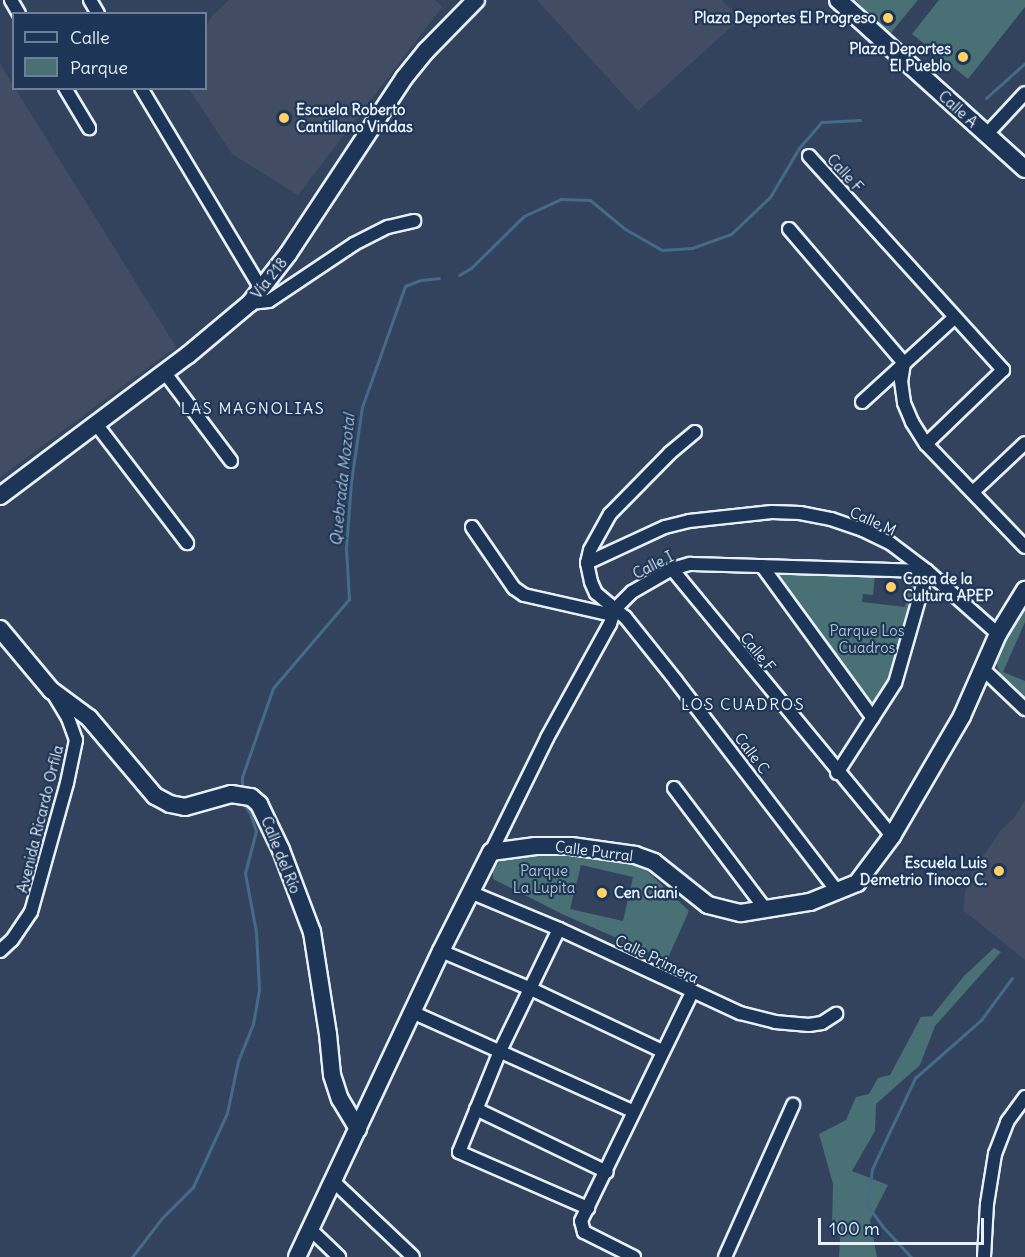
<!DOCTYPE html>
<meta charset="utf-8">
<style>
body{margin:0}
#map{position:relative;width:1025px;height:1257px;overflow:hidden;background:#33435e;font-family:Delius,sans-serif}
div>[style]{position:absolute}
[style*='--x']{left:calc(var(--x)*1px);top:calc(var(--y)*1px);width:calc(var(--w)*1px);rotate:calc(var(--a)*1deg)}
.built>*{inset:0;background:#424d63}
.green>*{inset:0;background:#487075}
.stream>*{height:3px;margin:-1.5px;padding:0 1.5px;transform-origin:1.5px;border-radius:1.5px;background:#436b8a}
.roads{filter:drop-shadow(2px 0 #e8f1f8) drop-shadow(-2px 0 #e8f1f8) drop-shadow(0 2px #e8f1f8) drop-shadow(0 -2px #e8f1f8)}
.street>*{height:12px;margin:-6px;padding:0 6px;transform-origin:6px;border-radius:6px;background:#1d3557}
.secondary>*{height:16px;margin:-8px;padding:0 8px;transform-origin:8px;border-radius:8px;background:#1d3557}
.dots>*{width:16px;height:16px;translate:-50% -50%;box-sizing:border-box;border:3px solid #1d3557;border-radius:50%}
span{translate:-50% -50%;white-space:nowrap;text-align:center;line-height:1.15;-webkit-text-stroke:4.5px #1d3557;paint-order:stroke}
.poi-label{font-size:15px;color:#e8f1f8;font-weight:700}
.right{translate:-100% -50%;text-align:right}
.left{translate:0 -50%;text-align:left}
.street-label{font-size:15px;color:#e8f1f8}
.park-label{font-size:15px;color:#b0c4ca}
.neighbourhood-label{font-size:16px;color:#e8f1f8;letter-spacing:1.5px}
.water-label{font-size:16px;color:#aec2d2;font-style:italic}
.legend{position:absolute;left:12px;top:12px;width:195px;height:78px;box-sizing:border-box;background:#1d3557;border:2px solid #6e8097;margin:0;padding:8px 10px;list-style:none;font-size:18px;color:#e8f1f8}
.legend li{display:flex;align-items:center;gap:12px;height:30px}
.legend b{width:30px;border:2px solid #6e8097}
.scale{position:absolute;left:818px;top:1218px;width:166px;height:27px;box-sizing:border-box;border:3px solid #e8f1f8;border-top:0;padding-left:8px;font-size:18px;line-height:21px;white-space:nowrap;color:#e8f1f8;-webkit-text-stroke:4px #1d3557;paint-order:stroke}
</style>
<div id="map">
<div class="built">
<i style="clip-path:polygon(229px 0,435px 0,442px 7px,298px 195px,232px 154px,189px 89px,206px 88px,206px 27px,212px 16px)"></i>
<i style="clip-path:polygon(537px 0,722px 0,740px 19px,638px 111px)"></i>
<i style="clip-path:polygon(0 64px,176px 347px,0 477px)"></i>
<i style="clip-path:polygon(1025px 800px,1025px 960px,963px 910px,967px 881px,1000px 831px,1014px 818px)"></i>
</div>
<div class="green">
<i style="clip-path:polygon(855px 0,918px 0,890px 34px)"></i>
<i style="clip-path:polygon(939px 0,1025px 0,1025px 7px,968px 79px,912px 34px)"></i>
<i style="clip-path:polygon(777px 574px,875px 575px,873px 595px,863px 594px,862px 602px,905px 607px,909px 579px,918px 587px,892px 680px,873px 710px)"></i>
<i style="clip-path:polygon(1025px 602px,1025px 622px,1003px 672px,1025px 681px,1025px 700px,1001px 677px,996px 662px)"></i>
<i style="clip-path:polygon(evenodd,534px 854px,574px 856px,643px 867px,689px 911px,667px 960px,562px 914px,493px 879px,493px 870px,502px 859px,534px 854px,581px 865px,633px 877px,623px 921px,570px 909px,581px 865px)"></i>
<i style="clip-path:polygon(994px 948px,1001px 952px,935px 1026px,920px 1065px,876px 1104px,875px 1131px,852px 1171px,888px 1185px,870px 1220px,877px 1257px,839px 1257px,840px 1238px,832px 1225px,833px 1184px,819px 1134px,846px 1120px,856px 1097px,869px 1094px,878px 1078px,890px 1075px,921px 1017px,932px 1016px,964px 976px)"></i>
</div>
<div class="stream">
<i style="--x:986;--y:98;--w:52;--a:-41.9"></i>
<i style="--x:459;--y:275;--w:14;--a:-30"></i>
<i style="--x:471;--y:268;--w:74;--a:-44.5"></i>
<i style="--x:524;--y:216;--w:41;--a:-24.7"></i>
<i style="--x:561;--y:199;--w:29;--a:2"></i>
<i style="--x:590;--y:200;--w:45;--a:39.6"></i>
<i style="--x:625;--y:229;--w:43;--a:29.6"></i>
<i style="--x:662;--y:250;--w:30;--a:-4"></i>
<i style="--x:692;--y:248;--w:41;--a:-19.7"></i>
<i style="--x:731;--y:234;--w:54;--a:-43.5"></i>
<i style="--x:770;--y:197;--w:57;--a:-59.4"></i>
<i style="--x:799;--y:148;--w:35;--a:-49"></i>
<i style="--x:822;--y:122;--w:38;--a:-3"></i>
<i style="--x:242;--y:789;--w:12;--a:-90"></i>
<i style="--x:242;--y:777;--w:94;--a:-70.8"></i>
<i style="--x:273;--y:688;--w:117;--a:-49.5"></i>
<i style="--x:349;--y:599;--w:51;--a:-93.4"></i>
<i style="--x:346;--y:548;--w:66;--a:-85.7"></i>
<i style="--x:351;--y:482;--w:76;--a:-81.7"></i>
<i style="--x:362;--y:407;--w:128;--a:-70.4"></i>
<i style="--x:405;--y:286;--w:17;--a:-21"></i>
<i style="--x:421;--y:280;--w:18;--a:-6"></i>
<i style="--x:132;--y:1257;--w:49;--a:-52.4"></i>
<i style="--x:162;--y:1218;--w:44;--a:-45"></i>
<i style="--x:193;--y:1187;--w:81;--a:-65.3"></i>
<i style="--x:227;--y:1113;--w:53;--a:-78.1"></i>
<i style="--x:238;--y:1061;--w:40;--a:-68"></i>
<i style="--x:253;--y:1024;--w:36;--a:-80"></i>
<i style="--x:259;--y:989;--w:57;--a:-93"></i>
<i style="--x:256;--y:932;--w:60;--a:-100.6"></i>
<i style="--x:245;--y:873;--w:43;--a:-75.3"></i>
<i style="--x:256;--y:831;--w:19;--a:-108"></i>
<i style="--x:250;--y:813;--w:14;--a:-126"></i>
<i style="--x:911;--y:1257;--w:41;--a:-133"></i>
<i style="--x:883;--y:1227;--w:27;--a:-126"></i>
<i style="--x:867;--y:1205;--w:36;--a:-82"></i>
<i style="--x:872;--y:1169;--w:101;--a:-64.7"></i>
<i style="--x:915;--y:1078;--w:88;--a:-41.3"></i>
<i style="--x:981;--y:1020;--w:52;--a:-53.6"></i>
</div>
<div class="roads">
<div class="street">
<i style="--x:11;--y:0;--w:16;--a:60"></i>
<i style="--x:90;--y:0;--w:16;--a:60"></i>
<i style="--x:65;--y:88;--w:47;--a:59"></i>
<i style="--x:141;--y:88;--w:235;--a:59.1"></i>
<i style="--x:986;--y:135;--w:57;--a:-47.1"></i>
<i style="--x:809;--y:156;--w:289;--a:47.8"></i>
<i style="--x:1003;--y:370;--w:107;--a:136.1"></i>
<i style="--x:789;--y:229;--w:177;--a:49.4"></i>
<i style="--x:904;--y:363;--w:18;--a:99"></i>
<i style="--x:901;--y:381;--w:22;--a:82"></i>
<i style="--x:904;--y:403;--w:21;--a:67"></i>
<i style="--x:912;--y:422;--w:26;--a:58"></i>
<i style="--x:926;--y:444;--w:143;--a:46.1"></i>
<i style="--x:250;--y:303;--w:19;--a:-6"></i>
<i style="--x:269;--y:301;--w:102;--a:-33.8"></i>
<i style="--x:354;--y:244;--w:38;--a:-27"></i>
<i style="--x:388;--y:227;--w:27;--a:-13"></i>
<i style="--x:165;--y:373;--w:110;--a:53.1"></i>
<i style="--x:862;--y:402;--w:125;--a:-42.4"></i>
<i style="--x:96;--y:424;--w:150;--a:52.6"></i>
<i style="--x:695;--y:432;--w:33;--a:140"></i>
<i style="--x:670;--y:453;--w:86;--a:134.5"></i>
<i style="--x:610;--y:514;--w:41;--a:119.1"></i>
<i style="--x:590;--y:550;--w:13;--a:103"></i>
<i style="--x:587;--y:563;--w:19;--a:78"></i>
<i style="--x:591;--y:582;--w:12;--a:66"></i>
<i style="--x:596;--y:593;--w:38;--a:40"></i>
<i style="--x:625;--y:617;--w:82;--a:51.4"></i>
<i style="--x:676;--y:681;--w:266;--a:52.5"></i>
<i style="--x:973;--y:492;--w:71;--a:-43.3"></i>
<i style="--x:472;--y:527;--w:74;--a:55.5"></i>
<i style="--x:514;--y:588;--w:12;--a:35"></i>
<i style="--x:524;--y:595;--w:90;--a:12.8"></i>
<i style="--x:587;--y:563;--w:86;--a:-24.8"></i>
<i style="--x:665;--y:527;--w:25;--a:-14"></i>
<i style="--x:689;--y:521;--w:83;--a:-6.2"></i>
<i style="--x:772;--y:512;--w:28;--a:2"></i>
<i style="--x:800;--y:513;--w:32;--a:11"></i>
<i style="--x:831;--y:519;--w:34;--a:19"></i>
<i style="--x:863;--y:530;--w:30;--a:26"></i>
<i style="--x:890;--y:543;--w:46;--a:37.1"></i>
<i style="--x:927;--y:571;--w:116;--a:105.9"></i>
<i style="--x:895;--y:683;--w:107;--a:122.8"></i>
<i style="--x:762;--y:566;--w:188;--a:53.9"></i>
<i style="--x:672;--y:569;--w:346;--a:50.5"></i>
<i style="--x:983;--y:669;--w:58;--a:43.6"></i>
<i style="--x:674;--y:788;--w:153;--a:53"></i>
<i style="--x:491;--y:852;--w:127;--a:-63.8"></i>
<i style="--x:547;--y:738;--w:130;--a:-61.1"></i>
<i style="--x:610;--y:624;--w:16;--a:-72"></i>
<i style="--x:615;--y:609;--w:24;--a:-45"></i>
<i style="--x:632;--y:592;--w:46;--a:-29.9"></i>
<i style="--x:672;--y:569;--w:19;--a:-16"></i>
<i style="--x:690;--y:564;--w:237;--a:1.7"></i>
<i style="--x:927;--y:571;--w:95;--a:41.6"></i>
<i style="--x:470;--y:892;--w:96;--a:22.6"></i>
<i style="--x:559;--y:929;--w:200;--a:24.9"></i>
<i style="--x:740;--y:1013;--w:36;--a:14"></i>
<i style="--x:775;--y:1022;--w:34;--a:5"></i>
<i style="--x:809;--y:1025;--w:13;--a:-9"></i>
<i style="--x:822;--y:1023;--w:17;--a:-33"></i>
<i style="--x:559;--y:929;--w:136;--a:115.8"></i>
<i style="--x:500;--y:1051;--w:109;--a:112.1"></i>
<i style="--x:459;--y:1152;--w:141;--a:23.5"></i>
<i style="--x:0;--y:951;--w:16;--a:-43"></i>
<i style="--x:12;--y:940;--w:34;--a:-56"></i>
<i style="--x:31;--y:912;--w:134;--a:-74.4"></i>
<i style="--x:67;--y:783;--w:44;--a:-78.2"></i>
<i style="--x:76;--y:740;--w:23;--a:-110"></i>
<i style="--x:68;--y:718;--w:27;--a:-121"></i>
<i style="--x:441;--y:951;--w:98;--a:22.9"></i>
<i style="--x:531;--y:989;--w:145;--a:25.3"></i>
<i style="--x:412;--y:1012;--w:243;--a:24.2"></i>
<i style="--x:476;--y:1109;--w:145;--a:25.7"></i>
<i style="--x:333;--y:1181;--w:110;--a:43.5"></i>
<i style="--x:309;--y:1228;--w:42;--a:44"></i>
<i style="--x:634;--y:1257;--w:56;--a:-153.4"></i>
<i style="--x:584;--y:1232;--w:11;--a:-105"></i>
<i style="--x:581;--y:1221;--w:254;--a:-64.1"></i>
<i style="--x:725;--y:1257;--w:167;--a:-65.9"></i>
<i style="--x:984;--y:1257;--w:53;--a:-86.8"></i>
<i style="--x:987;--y:1204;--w:51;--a:-80.9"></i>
<i style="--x:995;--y:1154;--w:34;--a:-69"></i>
<i style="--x:1007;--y:1122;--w:31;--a:-54"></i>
</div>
<div class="secondary">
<i style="--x:838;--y:0;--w:252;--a:42.1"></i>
<i style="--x:0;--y:496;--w:235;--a:-36.9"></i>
<i style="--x:188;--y:355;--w:81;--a:-40"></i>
<i style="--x:250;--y:303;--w:62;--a:-52.2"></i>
<i style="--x:288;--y:254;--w:211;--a:-56.6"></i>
<i style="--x:404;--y:78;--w:36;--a:-51"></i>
<i style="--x:427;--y:50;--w:70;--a:-45.6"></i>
<i style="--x:0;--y:629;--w:80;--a:50.1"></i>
<i style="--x:51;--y:690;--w:47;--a:36.4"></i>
<i style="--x:89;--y:718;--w:102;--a:49.8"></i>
<i style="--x:155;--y:796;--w:17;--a:28"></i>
<i style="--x:170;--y:804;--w:15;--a:11"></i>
<i style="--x:185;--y:807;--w:48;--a:-15.8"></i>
<i style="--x:231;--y:794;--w:20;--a:9"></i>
<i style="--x:251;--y:797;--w:11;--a:41"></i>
<i style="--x:259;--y:804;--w:51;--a:64.4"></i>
<i style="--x:281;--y:850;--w:88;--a:69.3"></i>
<i style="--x:312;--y:932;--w:103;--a:81.1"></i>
<i style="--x:328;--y:1034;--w:41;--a:84.4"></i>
<i style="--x:332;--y:1075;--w:25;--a:72"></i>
<i style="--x:340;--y:1099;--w:35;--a:59"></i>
<i style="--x:297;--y:1257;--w:338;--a:-64.8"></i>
<i style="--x:441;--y:951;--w:111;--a:-63.2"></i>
<i style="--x:491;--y:852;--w:45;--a:-7.6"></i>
<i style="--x:536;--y:846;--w:35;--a:0"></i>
<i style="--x:571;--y:846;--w:65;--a:8"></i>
<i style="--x:635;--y:855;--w:20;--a:20"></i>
<i style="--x:654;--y:862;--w:69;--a:38.5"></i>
<i style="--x:708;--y:905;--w:34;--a:14"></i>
<i style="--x:741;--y:913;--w:70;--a:-9.1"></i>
<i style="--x:810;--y:902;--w:51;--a:-22"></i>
<i style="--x:857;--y:883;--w:59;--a:-53.3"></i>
<i style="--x:892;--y:836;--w:139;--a:-59.7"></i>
<i style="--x:962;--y:716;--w:90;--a:-66.3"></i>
<i style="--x:998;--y:634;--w:52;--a:-58.5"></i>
</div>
</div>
<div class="dots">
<i style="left:888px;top:18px;background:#ffd166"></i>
<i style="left:963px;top:57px;background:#ffd166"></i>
<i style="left:284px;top:118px;background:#ffd166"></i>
<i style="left:891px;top:587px;background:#ffd166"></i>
<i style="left:999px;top:871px;background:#ffd166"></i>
<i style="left:602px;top:893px;background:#ffd166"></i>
</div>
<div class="poi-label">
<span class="right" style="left:876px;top:18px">Plaza Deportes El Progreso</span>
<span class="right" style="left:951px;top:57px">Plaza Deportes<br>El Pueblo</span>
<span class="left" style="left:296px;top:118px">Escuela Roberto<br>Cantillano Vindas</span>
<span class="left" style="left:903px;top:587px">Casa de la<br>Cultura APEP</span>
<span class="right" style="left:987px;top:871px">Escuela Luis<br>Demetrio Tinoco C.</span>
<span class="left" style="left:614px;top:893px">Cen Ciani</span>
</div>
<div class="street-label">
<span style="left:958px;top:109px;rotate:42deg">Calle A</span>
<span style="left:845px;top:173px;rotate:48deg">Calle F</span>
<span style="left:269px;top:278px;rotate:-52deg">Vía 218</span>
<span style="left:873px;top:521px;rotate:24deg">Calle M</span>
<span style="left:653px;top:565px;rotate:-27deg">Calle I</span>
<span style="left:758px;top:652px;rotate:51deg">Calle F</span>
<span style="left:752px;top:753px;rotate:53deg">Calle C</span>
<span style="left:40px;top:819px;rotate:-76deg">Avenida Ricardo Orfila</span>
<span style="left:594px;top:851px;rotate:7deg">Calle Purral</span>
<span style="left:281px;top:855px;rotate:68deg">Calle del Río</span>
<span style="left:657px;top:959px;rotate:26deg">Calle Primera</span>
</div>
<div class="park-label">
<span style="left:867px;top:639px">Parque Los<br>Cuadros</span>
<span style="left:544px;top:879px">Parque<br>La Lupita</span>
</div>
<div class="neighbourhood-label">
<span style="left:253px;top:408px">LAS MAGNOLIAS</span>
<span style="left:743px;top:704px">LOS CUADROS</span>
</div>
<div class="water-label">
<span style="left:342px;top:480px;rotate:-84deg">Quebrada Mozotal</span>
</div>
<ul class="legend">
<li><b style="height:8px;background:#1d3557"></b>Calle</li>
<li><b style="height:16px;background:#487075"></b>Parque</li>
</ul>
<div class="scale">100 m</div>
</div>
